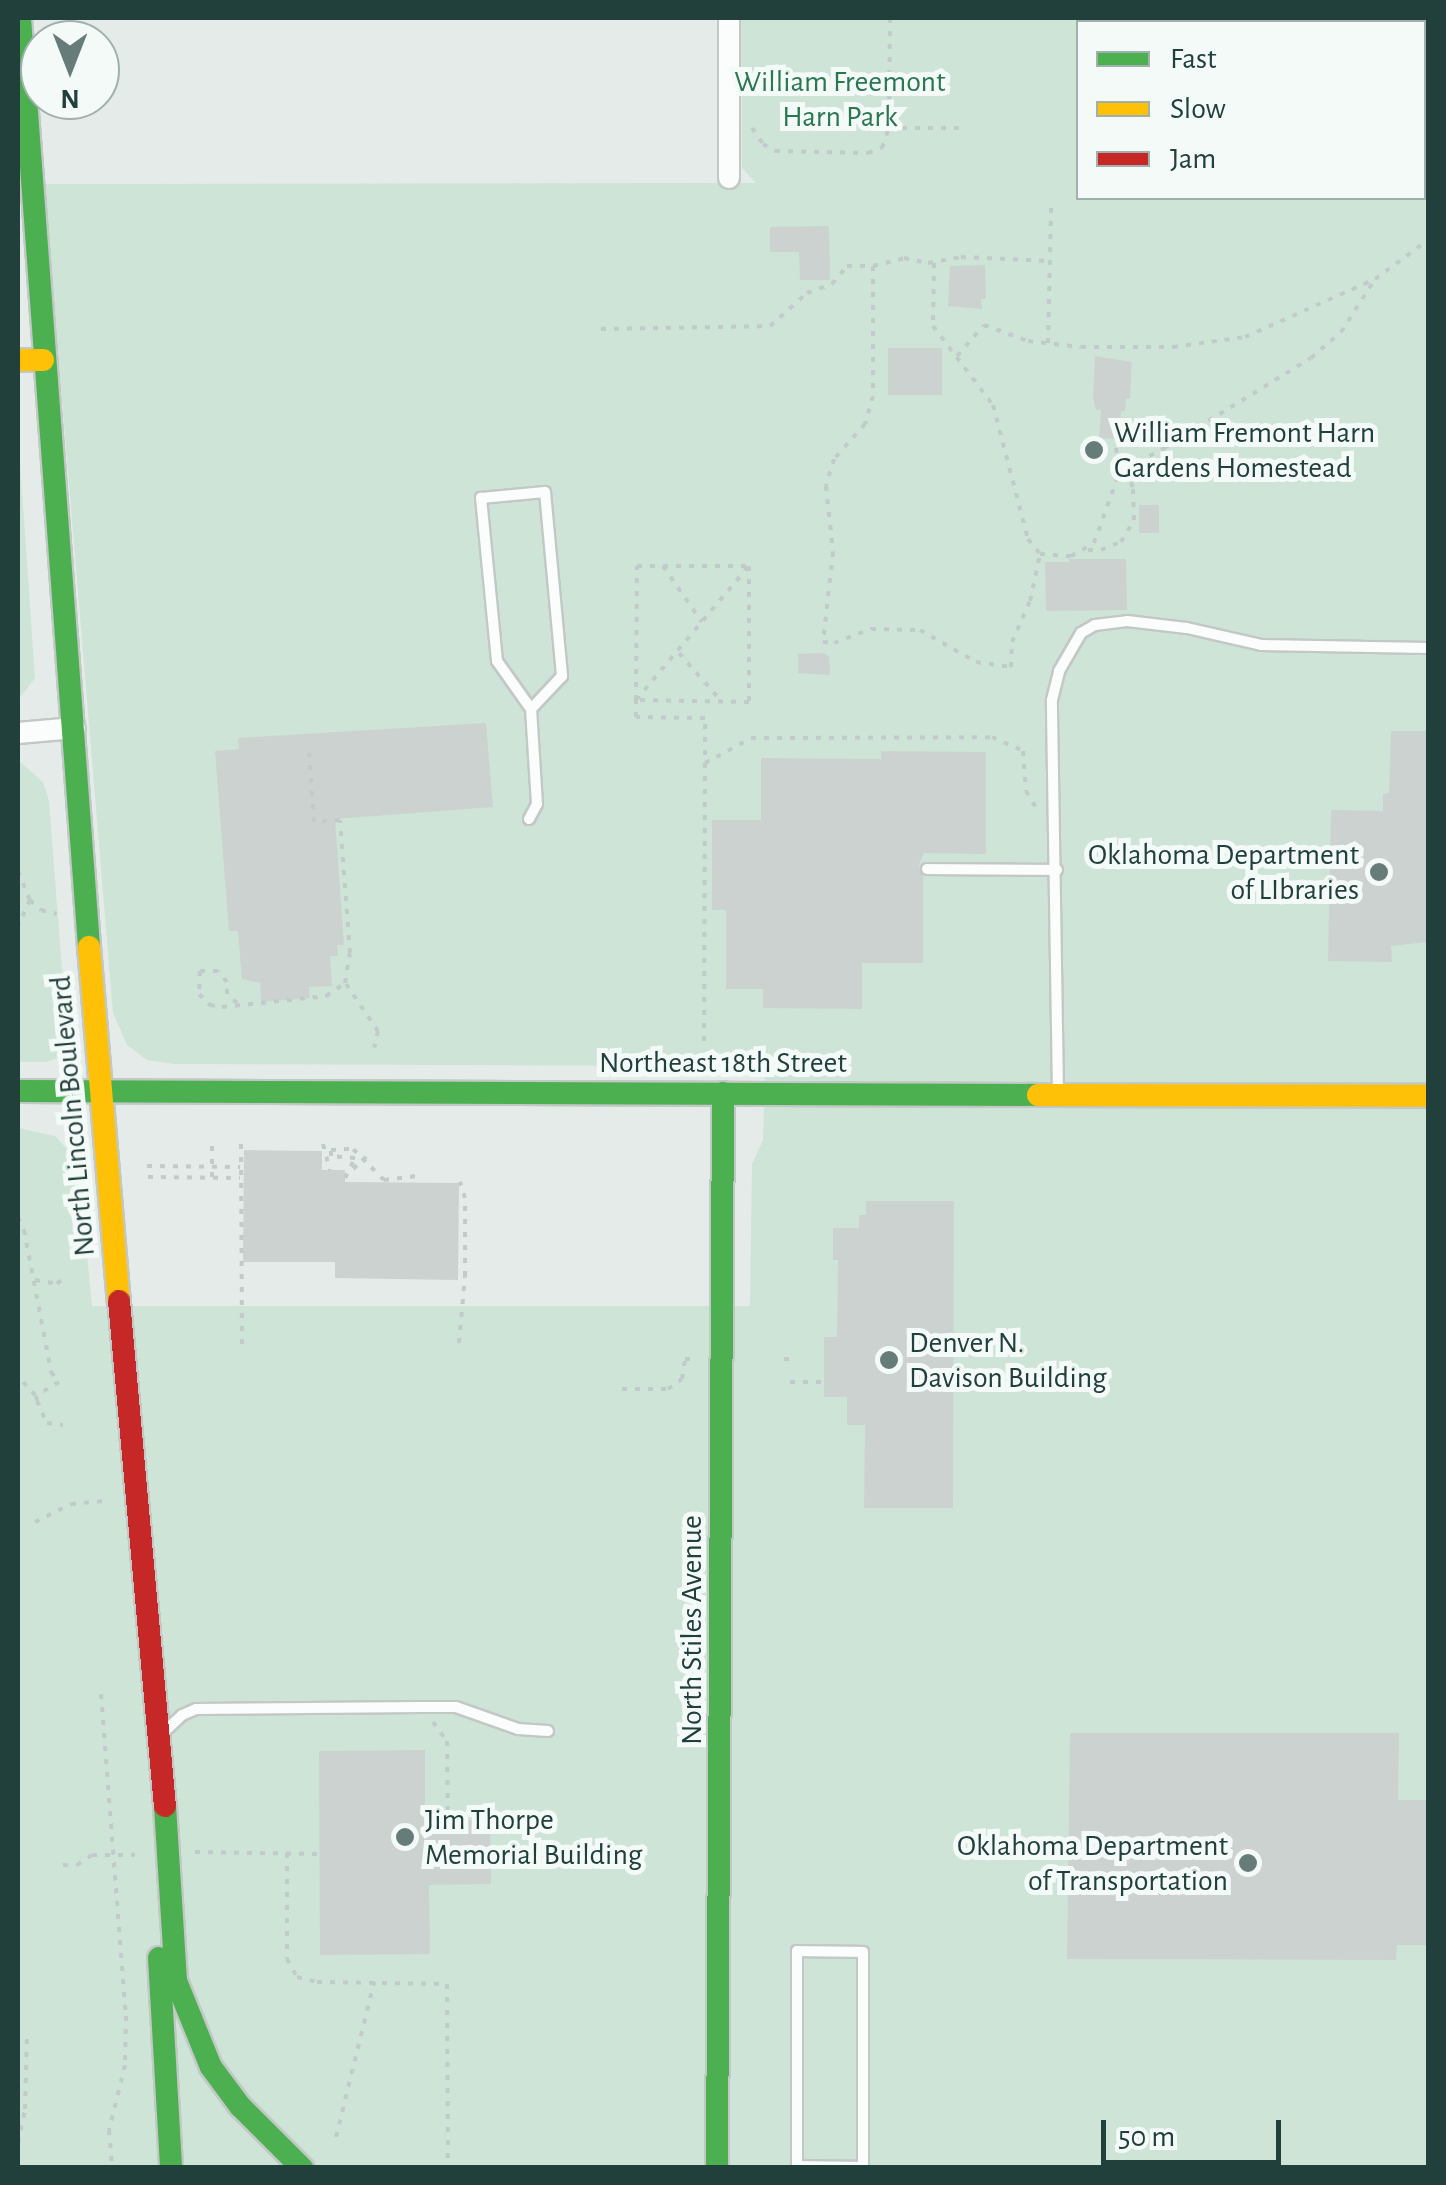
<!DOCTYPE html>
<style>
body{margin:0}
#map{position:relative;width:1446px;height:2185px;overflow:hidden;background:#e5ebe9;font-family:"Alegreya Sans",sans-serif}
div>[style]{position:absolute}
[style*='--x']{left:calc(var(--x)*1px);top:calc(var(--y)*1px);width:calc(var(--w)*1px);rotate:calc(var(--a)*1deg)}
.green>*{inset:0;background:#cee4d7}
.building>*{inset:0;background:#ccd2d0;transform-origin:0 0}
.path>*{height:4px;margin-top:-2px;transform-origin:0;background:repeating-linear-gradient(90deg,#c1cbc9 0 5px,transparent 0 13px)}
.roads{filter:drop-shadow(2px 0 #c2c8c6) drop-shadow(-2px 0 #c2c8c6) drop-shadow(0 2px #c2c8c6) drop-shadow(0 -2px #c2c8c6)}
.lane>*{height:10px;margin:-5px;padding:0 5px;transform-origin:5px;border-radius:5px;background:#fbfcfc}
.street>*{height:20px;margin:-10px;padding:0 10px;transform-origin:10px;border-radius:10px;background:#fbfcfc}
.fast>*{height:22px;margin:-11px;padding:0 11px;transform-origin:11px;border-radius:11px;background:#4caf50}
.slow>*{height:22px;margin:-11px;padding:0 11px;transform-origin:11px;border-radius:11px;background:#ffc107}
.jam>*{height:22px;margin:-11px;padding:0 11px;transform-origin:11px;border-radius:11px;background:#c62828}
.dots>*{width:28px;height:28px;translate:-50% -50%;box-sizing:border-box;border:5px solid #f4faf7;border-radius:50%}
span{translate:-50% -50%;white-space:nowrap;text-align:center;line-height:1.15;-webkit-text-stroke:10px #f4faf7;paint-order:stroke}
.park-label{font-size:30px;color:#2a7851}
.poi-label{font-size:30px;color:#22403b}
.left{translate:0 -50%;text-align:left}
.right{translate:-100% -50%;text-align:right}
.street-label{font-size:30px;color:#22403b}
.frame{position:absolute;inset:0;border:20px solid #22403b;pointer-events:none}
.legend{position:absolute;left:1076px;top:20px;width:350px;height:180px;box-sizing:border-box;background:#f4faf7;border:2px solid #a0b0ac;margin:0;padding:12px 18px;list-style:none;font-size:30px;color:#22403b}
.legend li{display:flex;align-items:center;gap:20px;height:50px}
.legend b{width:50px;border:2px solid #a0b0ac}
.north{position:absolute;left:20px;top:20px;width:100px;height:100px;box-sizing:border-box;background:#f4faf7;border:2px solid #a0b0ac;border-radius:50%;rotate:180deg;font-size:28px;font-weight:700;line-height:40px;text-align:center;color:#22403b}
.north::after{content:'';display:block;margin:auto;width:35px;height:45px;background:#667c78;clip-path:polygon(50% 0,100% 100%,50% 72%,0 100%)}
.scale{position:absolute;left:1101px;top:2120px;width:180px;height:45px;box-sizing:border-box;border:5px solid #22403b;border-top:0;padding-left:12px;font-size:30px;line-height:35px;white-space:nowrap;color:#22403b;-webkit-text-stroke:8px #f4faf7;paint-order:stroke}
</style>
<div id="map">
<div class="green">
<i style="clip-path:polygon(741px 18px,1091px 18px,1091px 22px,1078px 22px,1078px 198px,1424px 198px,1424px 176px,1428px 176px,1428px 2167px,18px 2167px,18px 1128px,55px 1136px,78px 1161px,92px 1306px,750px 1306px,752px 1164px,763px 1140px,765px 1066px,174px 1064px,147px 1060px,127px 1045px,113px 1013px,44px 184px,756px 183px,742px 168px)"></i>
<i style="clip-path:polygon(18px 433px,35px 678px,18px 700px)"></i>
<i style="clip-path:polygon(18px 760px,43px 782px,49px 801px,67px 1034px,66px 1047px,58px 1058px,46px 1062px,18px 1062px)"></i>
</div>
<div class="building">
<i style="clip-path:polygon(829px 226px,830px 280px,800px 280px,799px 252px,770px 252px,770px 227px)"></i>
<i style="clip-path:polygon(985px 265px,986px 299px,981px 299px,982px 309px,948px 306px,950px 266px)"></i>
<i style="left:888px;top:348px;width:54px;height:47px"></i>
<i style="clip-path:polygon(1095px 356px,1132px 362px,1130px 399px,1126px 399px,1125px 411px,1121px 411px,1119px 439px,1099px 438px,1101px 410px,1096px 410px,1093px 398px)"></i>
<i style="left:1139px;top:505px;width:20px;height:28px"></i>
<i style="clip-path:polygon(1069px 559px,1126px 559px,1127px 610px,1046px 611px,1045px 562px,1069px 562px)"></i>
<i style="clip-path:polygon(823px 653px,829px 656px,830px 675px,798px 673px,798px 654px)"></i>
<i style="clip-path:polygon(486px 723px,493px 807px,335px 819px,344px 945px,337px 945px,338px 956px,330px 956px,332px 986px,309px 987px,310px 998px,261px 1002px,260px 983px,242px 979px,238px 931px,229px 931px,215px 751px,239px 749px,238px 738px)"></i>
<i style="clip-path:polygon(1391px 731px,1428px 731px,1428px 942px,1391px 946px,1392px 962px,1328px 961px,1331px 810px,1383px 811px,1383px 794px,1389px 793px)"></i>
<i style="clip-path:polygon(881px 751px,986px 752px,986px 854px,924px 853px,919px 865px,923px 877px,923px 963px,862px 963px,862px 1009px,763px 1008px,763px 989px,726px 989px,726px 910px,712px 910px,712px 820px,761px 820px,761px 758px,881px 759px)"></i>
<i style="clip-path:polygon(244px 1150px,322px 1151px,322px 1170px,345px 1170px,345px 1182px,459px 1183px,458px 1280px,335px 1278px,335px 1262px,243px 1262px)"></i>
<i style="clip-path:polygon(866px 1201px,954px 1201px,953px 1508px,864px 1508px,865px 1425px,847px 1425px,847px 1397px,824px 1397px,824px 1337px,837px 1337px,838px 1260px,833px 1260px,833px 1228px,859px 1228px,859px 1215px,866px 1215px)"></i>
<i style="clip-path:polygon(1070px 1733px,1399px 1733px,1398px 1800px,1428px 1800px,1428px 1945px,1397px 1945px,1396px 1960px,1067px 1959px)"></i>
<i style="clip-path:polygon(425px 1750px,425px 1820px,490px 1820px,491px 1884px,429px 1885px,430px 1954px,320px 1955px,319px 1751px)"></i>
</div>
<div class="path">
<i style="--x:890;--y:18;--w:110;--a:90.5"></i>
<i style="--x:889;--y:128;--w:71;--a:0"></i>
<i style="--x:847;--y:105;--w:13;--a:51"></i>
<i style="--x:752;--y:128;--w:19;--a:55"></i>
<i style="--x:763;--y:144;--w:14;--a:30"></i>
<i style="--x:775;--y:151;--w:93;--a:1.2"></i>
<i style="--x:868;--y:153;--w:15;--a:-20"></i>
<i style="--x:882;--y:148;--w:21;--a:-71"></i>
<i style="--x:934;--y:263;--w:63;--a:90.9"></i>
<i style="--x:933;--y:326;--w:99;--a:52.8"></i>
<i style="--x:993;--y:405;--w:138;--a:75.4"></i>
<i style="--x:1028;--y:539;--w:19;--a:51"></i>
<i style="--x:1040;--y:554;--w:31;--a:4"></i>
<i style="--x:1071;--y:556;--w:26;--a:-29"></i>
<i style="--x:1094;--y:543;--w:68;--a:-70.2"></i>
<i style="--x:1117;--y:479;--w:40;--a:-91.4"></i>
<i style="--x:873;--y:266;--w:130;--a:90"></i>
<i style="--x:873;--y:396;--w:29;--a:106"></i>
<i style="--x:865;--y:424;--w:47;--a:131.5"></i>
<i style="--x:834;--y:459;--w:28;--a:107"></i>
<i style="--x:826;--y:486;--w:66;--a:83.9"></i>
<i style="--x:833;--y:552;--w:91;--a:96.3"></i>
<i style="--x:823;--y:642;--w:11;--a:5"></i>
<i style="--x:834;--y:643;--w:40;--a:-21"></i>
<i style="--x:871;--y:629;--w:49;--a:1.2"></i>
<i style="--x:920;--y:630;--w:64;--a:29.7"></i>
<i style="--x:976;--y:662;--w:35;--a:8"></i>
<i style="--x:1011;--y:667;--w:25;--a:-88"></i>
<i style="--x:1012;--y:642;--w:45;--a:-66.3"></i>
<i style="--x:1030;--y:601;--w:48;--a:-78"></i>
<i style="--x:601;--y:329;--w:169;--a:-1"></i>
<i style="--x:770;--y:326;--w:50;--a:-41.7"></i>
<i style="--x:807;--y:293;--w:27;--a:-20"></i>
<i style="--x:832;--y:284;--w:23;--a:-50"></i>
<i style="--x:847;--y:266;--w:26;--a:0"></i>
<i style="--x:873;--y:266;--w:32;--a:-14"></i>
<i style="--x:904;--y:258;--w:25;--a:12"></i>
<i style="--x:928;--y:263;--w:34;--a:-10"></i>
<i style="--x:961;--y:257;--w:87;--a:2.6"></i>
<i style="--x:1048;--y:343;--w:136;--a:-88.7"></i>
<i style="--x:957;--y:356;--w:41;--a:-48.9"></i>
<i style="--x:984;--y:325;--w:47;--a:20"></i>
<i style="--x:1028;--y:341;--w:53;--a:6.5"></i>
<i style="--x:1081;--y:347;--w:92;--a:0"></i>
<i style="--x:1173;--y:347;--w:73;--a:-7.9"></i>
<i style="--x:1245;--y:337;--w:142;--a:-24"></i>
<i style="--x:1375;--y:279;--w:66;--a:-36.3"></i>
<i style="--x:1118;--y:460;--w:20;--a:6"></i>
<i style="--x:1138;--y:462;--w:30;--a:-28"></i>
<i style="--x:1164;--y:448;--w:172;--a:-31.5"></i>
<i style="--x:1311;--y:358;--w:40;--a:-41"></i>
<i style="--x:1341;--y:332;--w:63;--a:-57.3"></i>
<i style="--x:1088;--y:550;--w:13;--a:0"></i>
<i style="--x:1101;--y:550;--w:22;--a:-22"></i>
<i style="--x:1121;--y:542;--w:26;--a:-59"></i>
<i style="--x:1134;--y:520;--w:33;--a:-92"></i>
<i style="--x:1133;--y:487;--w:31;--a:-119"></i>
<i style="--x:637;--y:566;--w:112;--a:0"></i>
<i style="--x:749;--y:566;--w:136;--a:90"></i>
<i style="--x:749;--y:702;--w:113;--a:-179"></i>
<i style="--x:636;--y:700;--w:134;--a:-89.6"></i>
<i style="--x:663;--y:566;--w:68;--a:55.1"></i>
<i style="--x:679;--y:653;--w:65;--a:48.7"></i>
<i style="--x:705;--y:763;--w:52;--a:-28.5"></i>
<i style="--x:751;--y:738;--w:241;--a:-0.2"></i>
<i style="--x:992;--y:737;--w:34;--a:24"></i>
<i style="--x:1023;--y:751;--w:40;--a:85.7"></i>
<i style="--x:1026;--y:791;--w:21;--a:59"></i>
<i style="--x:18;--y:871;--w:31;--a:68"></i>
<i style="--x:30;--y:900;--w:29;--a:115"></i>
<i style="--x:30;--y:900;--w:15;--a:42"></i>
<i style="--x:41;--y:910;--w:16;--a:14"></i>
<i style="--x:346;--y:984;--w:57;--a:55.8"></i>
<i style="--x:378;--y:1031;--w:17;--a:103"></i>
<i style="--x:237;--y:1003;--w:13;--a:-138"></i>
<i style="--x:227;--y:994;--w:12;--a:-90"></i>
<i style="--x:227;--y:982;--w:14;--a:-129"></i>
<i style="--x:218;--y:971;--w:18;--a:180"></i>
<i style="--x:200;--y:971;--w:23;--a:92"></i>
<i style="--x:199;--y:994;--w:16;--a:45"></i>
<i style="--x:210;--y:1005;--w:12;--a:9"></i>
<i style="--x:222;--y:1007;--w:105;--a:-6"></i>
<i style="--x:326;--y:996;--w:23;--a:-34"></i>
<i style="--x:345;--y:983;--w:30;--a:-81"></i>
<i style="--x:350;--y:953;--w:133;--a:-94.3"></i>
<i style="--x:340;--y:820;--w:26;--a:176"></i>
<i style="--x:314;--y:822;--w:69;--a:-94.1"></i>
<i style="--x:704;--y:1041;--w:323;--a:-89.8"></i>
<i style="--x:705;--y:718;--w:69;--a:-179.2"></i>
<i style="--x:636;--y:717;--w:17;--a:-90"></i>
<i style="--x:636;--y:700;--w:175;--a:-49.9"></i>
<i style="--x:241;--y:1144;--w:200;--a:89.7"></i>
<i style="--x:323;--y:1144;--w:27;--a:75"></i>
<i style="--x:147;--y:1166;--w:93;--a:0.6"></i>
<i style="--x:353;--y:1169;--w:25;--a:-43"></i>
<i style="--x:148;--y:1177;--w:92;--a:0.6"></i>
<i style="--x:212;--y:1177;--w:34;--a:-90"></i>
<i style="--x:345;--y:1178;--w:22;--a:-63"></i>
<i style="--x:355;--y:1158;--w:24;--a:-175"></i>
<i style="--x:331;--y:1156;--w:6;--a:-90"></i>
<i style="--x:331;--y:1150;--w:22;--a:-3"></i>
<i style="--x:353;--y:1149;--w:44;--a:45"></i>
<i style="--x:384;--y:1180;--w:33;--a:-7"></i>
<i style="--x:18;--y:1217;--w:14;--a:65"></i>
<i style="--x:24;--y:1230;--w:145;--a:79.2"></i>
<i style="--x:51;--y:1372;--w:13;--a:51"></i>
<i style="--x:59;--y:1382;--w:27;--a:149"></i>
<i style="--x:36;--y:1396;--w:5;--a:79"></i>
<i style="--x:37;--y:1401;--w:24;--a:66"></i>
<i style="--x:47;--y:1423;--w:16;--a:7"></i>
<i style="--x:35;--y:1280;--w:22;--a:10"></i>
<i style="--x:57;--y:1284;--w:13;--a:-45"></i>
<i style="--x:459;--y:1343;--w:67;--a:-84.9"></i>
<i style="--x:465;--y:1276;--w:78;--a:-90"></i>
<i style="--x:465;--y:1198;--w:17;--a:-107"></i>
<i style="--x:784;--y:1359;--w:5;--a:0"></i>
<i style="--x:23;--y:1382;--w:19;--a:47"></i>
<i style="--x:790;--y:1382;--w:34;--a:0"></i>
<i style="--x:622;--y:1389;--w:46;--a:0"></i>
<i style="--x:668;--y:1389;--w:17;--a:-36"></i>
<i style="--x:682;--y:1379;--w:20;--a:-81"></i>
<i style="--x:685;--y:1359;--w:8;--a:0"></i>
<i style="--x:35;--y:1522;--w:40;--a:-26.6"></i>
<i style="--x:71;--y:1504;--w:33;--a:-5"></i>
<i style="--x:101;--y:1694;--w:323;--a:85.6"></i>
<i style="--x:126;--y:2016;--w:49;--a:91.2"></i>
<i style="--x:125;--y:2065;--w:67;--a:103.8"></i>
<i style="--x:109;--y:2130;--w:38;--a:85"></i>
<i style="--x:433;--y:1722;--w:24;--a:54"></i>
<i style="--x:447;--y:1741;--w:79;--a:89.3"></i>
<i style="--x:195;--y:1852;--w:125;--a:0.9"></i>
<i style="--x:287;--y:1853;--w:106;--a:90"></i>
<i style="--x:287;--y:1959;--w:21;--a:61"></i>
<i style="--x:297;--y:1977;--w:21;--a:14"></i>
<i style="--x:317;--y:1982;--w:130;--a:0.9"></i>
<i style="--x:447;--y:1984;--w:184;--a:89.7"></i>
<i style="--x:63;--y:1865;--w:14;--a:0"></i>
<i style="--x:77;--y:1865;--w:18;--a:-34"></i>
<i style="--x:92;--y:1855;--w:43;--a:0"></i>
<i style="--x:336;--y:2137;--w:160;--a:-76.2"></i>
<i style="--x:18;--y:2143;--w:35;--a:-78"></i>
<i style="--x:25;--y:2109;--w:74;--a:-88.5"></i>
</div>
<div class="roads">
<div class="lane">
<i style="--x:529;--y:819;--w:17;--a:-62"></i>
<i style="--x:537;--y:804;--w:95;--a:-93.6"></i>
<i style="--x:531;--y:709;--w:59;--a:-125.3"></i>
<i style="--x:497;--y:661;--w:164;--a:-95.6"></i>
<i style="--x:481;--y:498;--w:64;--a:-5.4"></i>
<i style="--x:545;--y:492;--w:185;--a:84.7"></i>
<i style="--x:562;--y:676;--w:45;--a:133.2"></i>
<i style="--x:927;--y:869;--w:130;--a:0.4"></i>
<i style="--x:1058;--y:1092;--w:392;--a:-90.9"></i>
<i style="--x:1052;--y:700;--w:30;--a:-76"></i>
<i style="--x:1059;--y:671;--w:44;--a:-59.9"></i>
<i style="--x:1081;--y:633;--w:16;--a:-30"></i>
<i style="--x:1095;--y:625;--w:32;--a:-7"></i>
<i style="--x:1127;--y:621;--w:60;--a:6.7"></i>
<i style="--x:1187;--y:628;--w:76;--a:12.9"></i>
<i style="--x:1261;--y:645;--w:167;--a:1"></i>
<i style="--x:165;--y:1731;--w:23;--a:-43"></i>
<i style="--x:182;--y:1715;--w:15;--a:-23"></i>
<i style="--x:196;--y:1709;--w:224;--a:-0.5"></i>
<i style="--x:420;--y:1707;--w:36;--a:0"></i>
<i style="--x:456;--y:1707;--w:66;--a:19.5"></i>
<i style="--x:518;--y:1729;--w:30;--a:4"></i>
<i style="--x:863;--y:2167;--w:66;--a:-179.1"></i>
<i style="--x:797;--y:2166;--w:215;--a:-90"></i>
<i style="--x:797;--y:1951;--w:66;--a:0.9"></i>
<i style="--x:863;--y:1952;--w:216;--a:90"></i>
</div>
<div class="street">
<i style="--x:729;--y:178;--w:160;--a:-90"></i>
<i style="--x:18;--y:733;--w:57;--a:-5"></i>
</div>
<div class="fast">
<i style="--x:20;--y:18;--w:932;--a:85.75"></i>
<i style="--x:18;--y:1091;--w:1020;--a:0.22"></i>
<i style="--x:165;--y:1806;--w:175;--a:86.4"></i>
<i style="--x:176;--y:1981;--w:93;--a:67.9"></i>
<i style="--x:211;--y:2067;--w:49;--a:53.4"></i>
<i style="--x:240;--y:2106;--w:88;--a:45"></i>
<i style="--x:159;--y:1958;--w:210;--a:86.7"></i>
<i style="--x:717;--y:2168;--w:1075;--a:-89.68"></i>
</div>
<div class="slow">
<i style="--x:18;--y:360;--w:25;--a:0"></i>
<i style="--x:89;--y:947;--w:355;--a:85.2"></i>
<i style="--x:1038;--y:1095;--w:390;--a:0.1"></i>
</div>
<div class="jam">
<i style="--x:119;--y:1301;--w:507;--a:84.8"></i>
</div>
</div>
<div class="dots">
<i style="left:1094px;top:450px;background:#667c78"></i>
<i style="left:1379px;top:872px;background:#667c78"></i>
<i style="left:889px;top:1360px;background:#667c78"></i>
<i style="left:405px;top:1837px;background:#667c78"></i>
<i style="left:1248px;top:1863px;background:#667c78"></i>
</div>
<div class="park-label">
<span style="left:840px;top:99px">William Freemont<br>Harn Park</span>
</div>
<div class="poi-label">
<span class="left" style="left:1114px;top:450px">William Fremont Harn<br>Gardens Homestead</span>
<span class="right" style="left:1359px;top:872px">Oklahoma Department<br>of LIbraries</span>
<span class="left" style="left:909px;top:1360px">Denver N.<br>Davison Building</span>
<span class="left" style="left:425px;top:1837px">Jim Thorpe<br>Memorial Building</span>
<span class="right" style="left:1228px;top:1863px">Oklahoma Department<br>of Transportation</span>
</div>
<div class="street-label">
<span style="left:723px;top:1063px">Northeast 18th Street</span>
<span style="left:73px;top:1116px;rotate:-95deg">North Lincoln Boulevard</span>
<span style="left:692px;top:1630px;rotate:-90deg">North Stiles Avenue</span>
</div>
<div class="frame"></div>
<ul class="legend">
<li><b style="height:12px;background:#4caf50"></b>Fast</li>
<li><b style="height:12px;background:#ffc107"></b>Slow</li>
<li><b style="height:12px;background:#c62828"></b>Jam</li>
</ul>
<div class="north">N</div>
<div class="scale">50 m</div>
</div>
